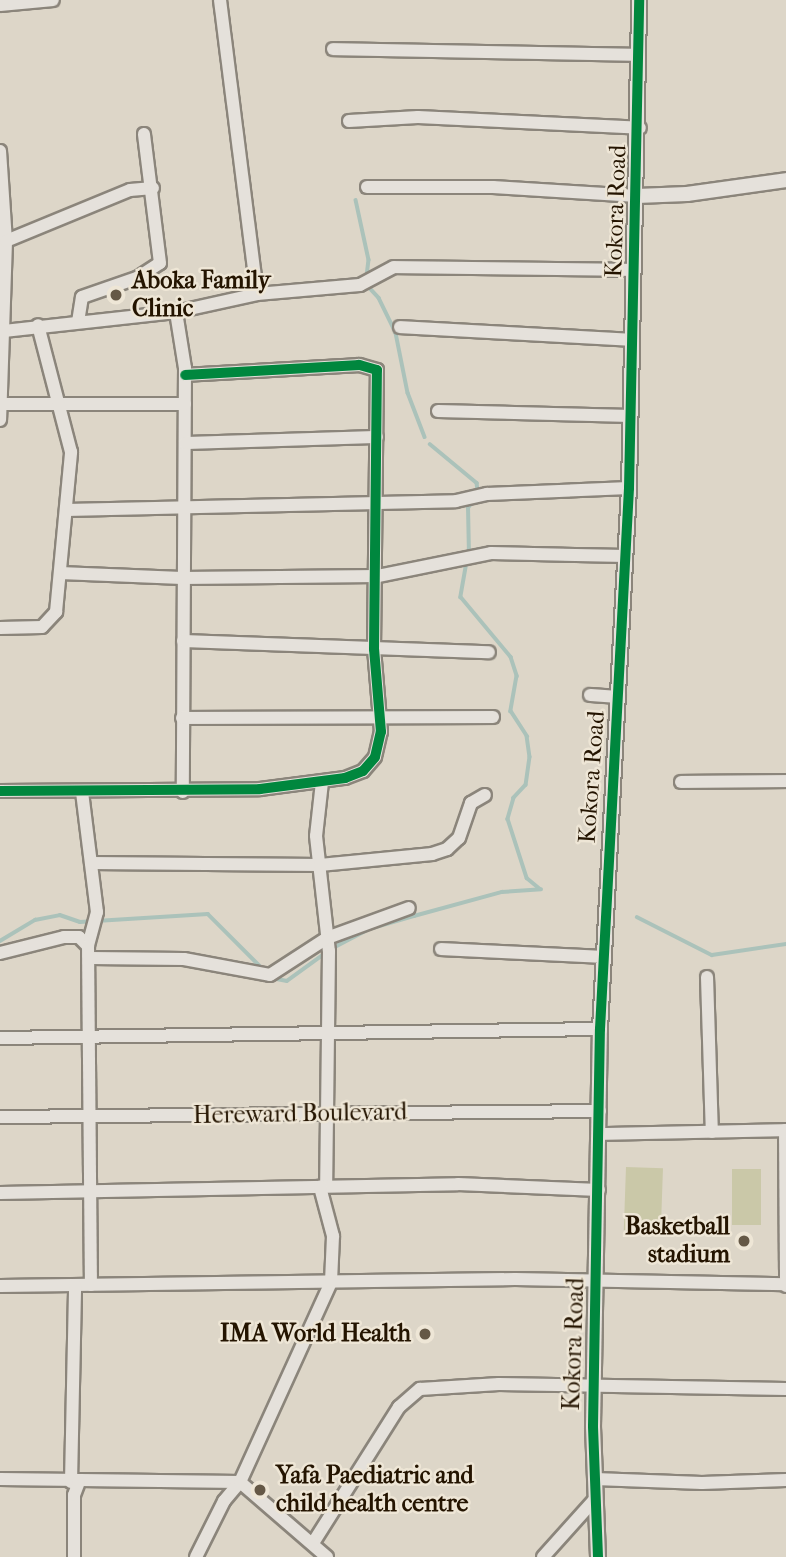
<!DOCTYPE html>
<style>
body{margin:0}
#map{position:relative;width:786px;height:1557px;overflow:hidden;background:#ddd6c8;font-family:"IM FELL French Canon",serif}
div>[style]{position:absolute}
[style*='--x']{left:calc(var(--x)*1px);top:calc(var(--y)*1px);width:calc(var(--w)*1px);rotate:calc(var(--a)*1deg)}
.green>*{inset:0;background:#cac8a8;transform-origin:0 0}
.stream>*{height:3.5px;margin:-1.75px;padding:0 1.75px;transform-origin:1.75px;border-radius:1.75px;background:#abc2ba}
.roads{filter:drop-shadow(2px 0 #8b857b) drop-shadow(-2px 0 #8b857b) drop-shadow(0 2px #8b857b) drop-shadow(0 -2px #8b857b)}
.minor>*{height:12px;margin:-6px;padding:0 6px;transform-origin:6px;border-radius:6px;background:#e5e1db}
.tertiary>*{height:14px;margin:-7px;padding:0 7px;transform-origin:7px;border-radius:7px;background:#e5e1db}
.cycleway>*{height:10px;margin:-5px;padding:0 5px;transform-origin:5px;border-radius:5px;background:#00873e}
.dots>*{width:19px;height:19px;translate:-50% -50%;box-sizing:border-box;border:4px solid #eee6d6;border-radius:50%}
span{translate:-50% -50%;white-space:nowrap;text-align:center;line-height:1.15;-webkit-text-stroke:5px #eee6d6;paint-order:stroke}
.street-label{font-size:24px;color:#241400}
.poi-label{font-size:24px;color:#241400;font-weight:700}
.left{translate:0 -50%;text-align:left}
.right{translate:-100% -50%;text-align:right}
</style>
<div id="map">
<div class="green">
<i style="left:626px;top:1167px;width:37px;height:63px;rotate:2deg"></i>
<i style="left:732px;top:1169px;width:29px;height:56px"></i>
</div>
<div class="stream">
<i style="--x:356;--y:200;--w:61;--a:77.8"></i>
<i style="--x:369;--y:260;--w:24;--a:97"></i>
<i style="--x:366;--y:284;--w:19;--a:47"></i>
<i style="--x:379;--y:298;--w:39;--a:64"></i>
<i style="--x:396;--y:333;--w:61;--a:78.7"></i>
<i style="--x:408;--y:393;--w:47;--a:68.9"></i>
<i style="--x:430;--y:444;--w:61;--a:39.7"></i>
<i style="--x:477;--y:483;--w:8;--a:83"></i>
<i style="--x:469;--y:555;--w:47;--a:-91.2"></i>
<i style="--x:468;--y:508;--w:9;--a:-54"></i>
<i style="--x:467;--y:562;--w:36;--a:100"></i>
<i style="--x:461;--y:597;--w:78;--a:50.2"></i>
<i style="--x:511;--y:657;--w:20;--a:72"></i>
<i style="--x:517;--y:676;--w:36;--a:100"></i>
<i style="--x:511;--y:711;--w:30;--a:57"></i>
<i style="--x:527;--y:736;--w:21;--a:82"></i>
<i style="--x:530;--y:757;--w:28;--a:98"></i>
<i style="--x:526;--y:785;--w:18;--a:133"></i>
<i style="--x:514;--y:798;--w:22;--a:106"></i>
<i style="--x:508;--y:819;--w:62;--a:72.1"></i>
<i style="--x:527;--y:878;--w:16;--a:40"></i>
<i style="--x:637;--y:917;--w:84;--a:26.9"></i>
<i style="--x:712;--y:955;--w:75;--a:-8.5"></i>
<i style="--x:0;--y:941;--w:41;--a:-31"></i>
<i style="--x:35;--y:920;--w:25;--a:-11"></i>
<i style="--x:60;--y:915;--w:21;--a:19"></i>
<i style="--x:80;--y:922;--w:128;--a:-3.6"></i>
<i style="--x:208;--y:914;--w:79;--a:45"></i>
<i style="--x:333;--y:948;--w:41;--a:-27.8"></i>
<i style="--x:369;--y:929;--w:47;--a:-16.1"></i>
<i style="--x:414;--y:916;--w:91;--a:-15.3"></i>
<i style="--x:502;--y:892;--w:39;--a:-4"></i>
<i style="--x:272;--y:978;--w:15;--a:11"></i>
<i style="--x:287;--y:981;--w:46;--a:-36.1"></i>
</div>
<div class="roads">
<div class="minor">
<i style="--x:220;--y:0;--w:296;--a:82.8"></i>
<i style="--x:0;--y:5;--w:53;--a:-5.4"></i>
<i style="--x:333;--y:49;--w:306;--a:1.1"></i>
<i style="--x:349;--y:121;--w:69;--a:-3.3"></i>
<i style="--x:418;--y:117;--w:222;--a:2.8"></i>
<i style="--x:0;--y:151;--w:90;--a:86.2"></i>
<i style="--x:6;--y:241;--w:179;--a:91.9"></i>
<i style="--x:367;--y:187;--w:126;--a:0"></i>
<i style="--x:493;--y:187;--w:144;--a:3.6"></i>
<i style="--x:6;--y:241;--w:134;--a:-22.4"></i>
<i style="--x:130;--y:190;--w:23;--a:-5"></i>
<i style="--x:176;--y:312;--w:57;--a:80.9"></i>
<i style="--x:185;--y:368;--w:424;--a:90.3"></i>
<i style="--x:78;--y:322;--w:25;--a:-81"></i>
<i style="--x:82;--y:297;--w:58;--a:-19.1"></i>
<i style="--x:137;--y:278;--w:27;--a:-33"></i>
<i style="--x:160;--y:263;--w:130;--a:-97.1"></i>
<i style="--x:400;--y:327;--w:233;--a:3.2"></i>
<i style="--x:4;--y:331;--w:173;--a:-6.3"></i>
<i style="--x:176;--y:312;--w:83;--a:-12.5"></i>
<i style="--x:257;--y:294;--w:103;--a:-5"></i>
<i style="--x:360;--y:285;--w:38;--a:-28"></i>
<i style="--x:394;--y:267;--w:241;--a:0.7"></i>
<i style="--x:1;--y:404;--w:184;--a:0"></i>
<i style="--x:438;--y:411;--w:193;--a:1.5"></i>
<i style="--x:185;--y:443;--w:192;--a:-1.8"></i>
<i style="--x:66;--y:510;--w:390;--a:-1.3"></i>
<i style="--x:456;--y:501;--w:32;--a:-13"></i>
<i style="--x:487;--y:494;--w:142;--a:-2.4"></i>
<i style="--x:60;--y:573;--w:122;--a:2.3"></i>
<i style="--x:182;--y:578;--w:196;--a:-0.6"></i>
<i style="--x:378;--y:576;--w:115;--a:-11.5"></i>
<i style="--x:491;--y:553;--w:135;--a:1.3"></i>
<i style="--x:0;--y:628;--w:42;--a:-1.4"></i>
<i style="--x:42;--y:627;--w:21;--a:-47"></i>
<i style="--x:56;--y:612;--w:161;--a:-84.6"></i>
<i style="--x:71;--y:452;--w:131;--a:-104.6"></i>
<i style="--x:183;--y:641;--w:306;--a:2.1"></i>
<i style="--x:590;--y:695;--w:29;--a:4"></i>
<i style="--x:182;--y:718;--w:311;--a:-0.2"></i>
<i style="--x:322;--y:782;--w:54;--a:96.3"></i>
<i style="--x:316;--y:836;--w:116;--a:83.6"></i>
<i style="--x:329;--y:951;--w:235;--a:90.7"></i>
<i style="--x:681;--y:782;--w:105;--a:-0.5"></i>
<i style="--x:0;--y:791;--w:260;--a:-0.4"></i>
<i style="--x:260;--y:789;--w:86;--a:-7.4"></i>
<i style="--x:345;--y:778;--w:19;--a:-21"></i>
<i style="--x:363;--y:771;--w:18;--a:-49"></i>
<i style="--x:375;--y:757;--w:26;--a:-77"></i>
<i style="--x:381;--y:732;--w:83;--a:-94.8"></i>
<i style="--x:374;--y:649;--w:279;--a:-89.4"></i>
<i style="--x:377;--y:370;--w:19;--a:-164"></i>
<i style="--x:359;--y:365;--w:174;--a:176.7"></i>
<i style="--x:82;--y:792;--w:121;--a:82.9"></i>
<i style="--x:97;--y:912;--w:35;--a:105"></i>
<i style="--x:91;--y:863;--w:229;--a:0.5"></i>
<i style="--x:320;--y:865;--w:113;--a:-5.6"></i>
<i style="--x:432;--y:854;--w:16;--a:-18"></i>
<i style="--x:447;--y:849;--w:16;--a:-43"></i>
<i style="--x:459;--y:838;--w:37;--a:-71"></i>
<i style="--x:471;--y:803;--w:16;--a:-30"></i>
<i style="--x:441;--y:949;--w:163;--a:2.8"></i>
<i style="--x:0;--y:953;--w:66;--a:-14"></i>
<i style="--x:64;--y:937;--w:15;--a:0"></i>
<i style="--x:79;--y:937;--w:13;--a:45"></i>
<i style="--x:88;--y:946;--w:339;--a:89.5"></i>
<i style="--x:91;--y:958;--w:93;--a:0.6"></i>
<i style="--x:184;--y:959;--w:87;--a:10.5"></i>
<i style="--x:270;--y:975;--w:68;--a:-33"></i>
<i style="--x:327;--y:938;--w:87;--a:-20.1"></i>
<i style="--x:707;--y:977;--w:155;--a:88.2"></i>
<i style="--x:0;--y:1038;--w:600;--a:-0.86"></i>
<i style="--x:0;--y:1117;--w:600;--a:-0.57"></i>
<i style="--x:785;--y:1130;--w:156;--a:89.6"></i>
<i style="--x:601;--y:1134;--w:185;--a:-1.2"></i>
<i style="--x:0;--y:1193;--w:458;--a:-1.1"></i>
<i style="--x:458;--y:1184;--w:141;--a:2.4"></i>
<i style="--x:0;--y:1286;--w:515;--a:-0.78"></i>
<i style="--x:515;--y:1279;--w:271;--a:1.1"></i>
<i style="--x:0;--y:1479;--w:240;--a:0.7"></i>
<i style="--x:240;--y:1482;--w:115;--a:40.8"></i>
<i style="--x:595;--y:1479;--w:107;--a:2.1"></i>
<i style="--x:702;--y:1483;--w:84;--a:-2"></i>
<i style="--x:71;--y:1482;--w:197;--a:-88.8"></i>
<i style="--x:313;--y:1543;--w:161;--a:-57.7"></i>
<i style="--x:399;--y:1407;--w:28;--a:-41"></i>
<i style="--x:420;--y:1389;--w:79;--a:-3.6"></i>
<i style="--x:499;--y:1384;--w:287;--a:1"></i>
<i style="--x:74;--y:1557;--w:62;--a:-90"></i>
<i style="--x:74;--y:1495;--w:14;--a:-69"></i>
<i style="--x:196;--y:1557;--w:63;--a:-63.4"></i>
<i style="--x:224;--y:1501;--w:25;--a:-50"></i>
<i style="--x:240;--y:1482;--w:220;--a:-65.5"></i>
<i style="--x:331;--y:1282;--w:46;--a:-87.5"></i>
<i style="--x:333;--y:1236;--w:51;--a:-104.9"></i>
<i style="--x:543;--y:1557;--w:78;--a:-48.1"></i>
</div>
<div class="tertiary">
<i style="--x:637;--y:196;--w:50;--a:-2.3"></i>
<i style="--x:687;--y:194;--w:100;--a:-8"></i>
<i style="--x:598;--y:1557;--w:131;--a:-92.2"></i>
<i style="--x:593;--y:1426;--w:397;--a:-89"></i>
<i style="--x:600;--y:1029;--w:542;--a:-86.93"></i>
<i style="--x:629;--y:488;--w:488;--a:-88.8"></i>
</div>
</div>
<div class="cycleway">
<i style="--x:0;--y:791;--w:260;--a:-0.4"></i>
<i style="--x:260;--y:789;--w:86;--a:-7.4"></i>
<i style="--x:345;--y:778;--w:19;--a:-21"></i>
<i style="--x:363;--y:771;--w:18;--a:-49"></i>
<i style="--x:375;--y:757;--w:26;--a:-77"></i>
<i style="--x:381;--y:732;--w:83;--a:-94.8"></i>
<i style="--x:374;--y:649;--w:279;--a:-89.4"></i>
<i style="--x:377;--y:370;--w:19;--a:-164"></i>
<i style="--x:359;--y:365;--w:174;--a:176.7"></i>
<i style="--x:598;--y:1557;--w:131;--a:-92.2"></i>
<i style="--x:593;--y:1426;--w:397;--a:-89"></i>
<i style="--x:600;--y:1029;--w:542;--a:-86.93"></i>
<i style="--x:629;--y:488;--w:488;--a:-88.8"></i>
</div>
<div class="dots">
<i style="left:116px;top:295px;background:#655846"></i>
<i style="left:744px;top:1241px;background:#655846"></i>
<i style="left:425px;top:1334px;background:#655846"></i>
<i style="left:260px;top:1490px;background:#655846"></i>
</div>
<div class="street-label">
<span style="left:616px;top:211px;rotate:-88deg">Kokora Road</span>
<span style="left:592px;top:777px;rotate:-86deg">Kokora Road</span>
<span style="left:300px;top:1114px;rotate:-1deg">Hereward Boulevard</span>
<span style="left:574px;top:1344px;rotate:-88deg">Kokora Road</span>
</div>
<div class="poi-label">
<span class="left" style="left:132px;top:295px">Aboka Family<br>Clinic</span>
<span class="right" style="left:730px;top:1241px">Basketball<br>stadium</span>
<span class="right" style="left:411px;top:1334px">IMA World Health</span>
<span class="left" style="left:276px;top:1490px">Yafa Paediatric and<br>child health centre</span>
</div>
</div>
